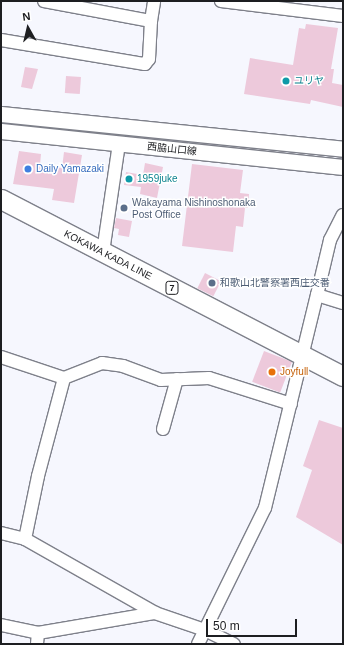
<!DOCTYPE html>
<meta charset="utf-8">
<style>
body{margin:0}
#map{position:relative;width:344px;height:645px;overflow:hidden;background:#f6f7fe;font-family:Arial,"Noto Sans JP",sans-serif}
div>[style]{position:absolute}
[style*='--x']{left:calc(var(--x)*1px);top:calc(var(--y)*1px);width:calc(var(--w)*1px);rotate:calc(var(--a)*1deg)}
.building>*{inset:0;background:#edc9db;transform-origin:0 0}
.roads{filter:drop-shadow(1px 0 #7e808a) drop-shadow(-1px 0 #7e808a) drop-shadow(0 1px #7e808a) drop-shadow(0 -1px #7e808a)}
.minor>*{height:12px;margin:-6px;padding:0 6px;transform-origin:6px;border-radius:6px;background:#fff}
.tertiary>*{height:15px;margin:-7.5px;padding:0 7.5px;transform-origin:7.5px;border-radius:7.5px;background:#fff}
.primary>*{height:19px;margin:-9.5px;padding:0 9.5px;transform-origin:9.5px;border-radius:9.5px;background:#fff}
.dots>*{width:11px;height:11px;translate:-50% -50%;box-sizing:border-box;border:2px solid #fff;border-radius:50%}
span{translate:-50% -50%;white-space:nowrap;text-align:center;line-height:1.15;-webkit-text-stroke:3px #fff;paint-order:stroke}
.shield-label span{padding:1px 3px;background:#fff;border:1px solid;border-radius:3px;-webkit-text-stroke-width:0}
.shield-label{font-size:9px;color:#1d1e21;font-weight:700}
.culture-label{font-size:10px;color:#0d838f}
.left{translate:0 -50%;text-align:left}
.street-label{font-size:10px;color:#1d1e21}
.shop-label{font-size:10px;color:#366cbe}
.service-label{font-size:10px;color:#4e5e75}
.food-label{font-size:10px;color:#c56008}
.frame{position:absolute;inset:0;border:2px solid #1d1e21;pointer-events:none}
.north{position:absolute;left:8px;top:8px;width:40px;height:40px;-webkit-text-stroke:3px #fff;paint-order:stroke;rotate:352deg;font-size:11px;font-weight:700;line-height:16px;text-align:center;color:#1d1e21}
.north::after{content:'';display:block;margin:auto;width:14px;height:18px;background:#1d1e21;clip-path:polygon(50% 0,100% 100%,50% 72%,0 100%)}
.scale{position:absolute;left:206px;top:619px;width:91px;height:18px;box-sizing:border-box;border:2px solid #1d1e21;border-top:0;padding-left:5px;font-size:12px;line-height:14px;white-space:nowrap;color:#1d1e21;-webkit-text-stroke:3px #fff;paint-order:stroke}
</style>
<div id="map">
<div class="building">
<i style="clip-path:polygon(306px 24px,338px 28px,331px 69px,334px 69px,332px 83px,343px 85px,343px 107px,311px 100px,310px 104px,244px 94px,250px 58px,293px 65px,299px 28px,305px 29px)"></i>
<i style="clip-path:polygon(25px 67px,38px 69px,32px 89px,21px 87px)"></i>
<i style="left:66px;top:76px;width:15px;height:17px;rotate:4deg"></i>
<i style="clip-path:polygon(19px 151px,41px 154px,40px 165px,62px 168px,64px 152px,82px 155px,74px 203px,52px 200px,54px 189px,13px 184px)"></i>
<i style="clip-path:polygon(145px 163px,163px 167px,157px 198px,140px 194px,141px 187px,124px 185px,126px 172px,143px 175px)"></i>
<i style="clip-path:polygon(192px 164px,243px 170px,240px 193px,249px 194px,248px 208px,245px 208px,243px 227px,236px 226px,233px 252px,182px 246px)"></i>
<i style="clip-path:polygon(116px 218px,132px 221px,129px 237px,118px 235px,119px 229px,114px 228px)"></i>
<i style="left:205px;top:273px;width:18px;height:17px;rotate:27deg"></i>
<i style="left:264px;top:351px;width:30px;height:33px;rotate:21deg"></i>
<i style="clip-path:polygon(319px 420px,343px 428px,343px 545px,296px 517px,312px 470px,303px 466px)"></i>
</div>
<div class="roads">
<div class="minor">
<i style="--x:44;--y:1;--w:109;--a:10.6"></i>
<i style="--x:151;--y:21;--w:20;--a:-81"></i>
<i style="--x:221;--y:1;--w:123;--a:7"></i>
<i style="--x:1;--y:40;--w:146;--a:9.5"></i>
<i style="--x:145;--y:64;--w:6;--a:-51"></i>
<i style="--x:149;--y:59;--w:38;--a:-87"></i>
<i style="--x:103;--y:252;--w:109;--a:-81.6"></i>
<i style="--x:317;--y:295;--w:57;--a:-76.7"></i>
<i style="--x:330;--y:240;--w:28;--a:-63"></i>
<i style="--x:1;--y:357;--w:66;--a:18.4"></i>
<i style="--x:64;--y:378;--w:41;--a:-21.5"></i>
<i style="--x:102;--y:363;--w:21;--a:8"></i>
<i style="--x:123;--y:366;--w:40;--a:20.2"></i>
<i style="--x:161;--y:380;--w:48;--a:-2.4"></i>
<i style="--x:209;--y:378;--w:86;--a:17.6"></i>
<i style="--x:163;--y:429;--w:52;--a:-74.4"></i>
<i style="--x:1;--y:533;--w:25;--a:14"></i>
<i style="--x:25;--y:539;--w:150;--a:29.6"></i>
<i style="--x:155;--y:613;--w:53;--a:18.8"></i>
<i style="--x:205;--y:630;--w:32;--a:26"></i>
<i style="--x:25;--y:539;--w:64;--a:-78.3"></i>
<i style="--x:38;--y:476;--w:101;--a:-75.1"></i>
<i style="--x:1;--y:625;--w:38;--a:12"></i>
<i style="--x:37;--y:644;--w:11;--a:-85"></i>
<i style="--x:38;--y:633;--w:119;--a:-9.7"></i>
<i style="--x:198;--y:644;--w:152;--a:-63.8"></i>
<i style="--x:265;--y:508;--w:219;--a:-76.3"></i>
<i style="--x:317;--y:295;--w:27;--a:17"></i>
</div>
<div class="tertiary">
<i style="--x:1;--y:114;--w:344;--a:5.8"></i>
<i style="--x:1;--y:131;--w:344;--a:6"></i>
</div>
<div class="primary">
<i style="--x:1;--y:199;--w:385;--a:27.4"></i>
</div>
</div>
<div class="dots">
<i style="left:286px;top:81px;background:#0f9aa8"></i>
<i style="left:28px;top:169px;background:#3f7fe0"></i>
<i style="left:129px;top:179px;background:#0f9aa8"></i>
<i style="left:124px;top:208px;background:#5c6f8a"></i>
<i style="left:212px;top:283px;background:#5c6f8a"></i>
<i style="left:272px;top:372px;background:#e8710a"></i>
</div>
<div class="shield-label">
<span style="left:172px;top:288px">7</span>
</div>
<div class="culture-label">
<span class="left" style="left:294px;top:81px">ユリヤ</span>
<span class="left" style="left:137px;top:179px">1959juke</span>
</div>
<div class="street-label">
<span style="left:172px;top:149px;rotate:6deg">西脇山口線</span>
<span style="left:108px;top:255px;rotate:27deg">KOKAWA KADA LINE</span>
</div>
<div class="shop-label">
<span class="left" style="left:36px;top:169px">Daily Yamazaki</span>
</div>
<div class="service-label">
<span class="left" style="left:132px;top:208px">Wakayama Nishinoshonaka<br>Post Office</span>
<span class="left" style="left:220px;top:283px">和歌山北警察署西庄交番</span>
</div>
<div class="food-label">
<span class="left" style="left:280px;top:372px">Joyfull</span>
</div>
<div class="frame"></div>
<div class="north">N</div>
<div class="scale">50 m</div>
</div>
